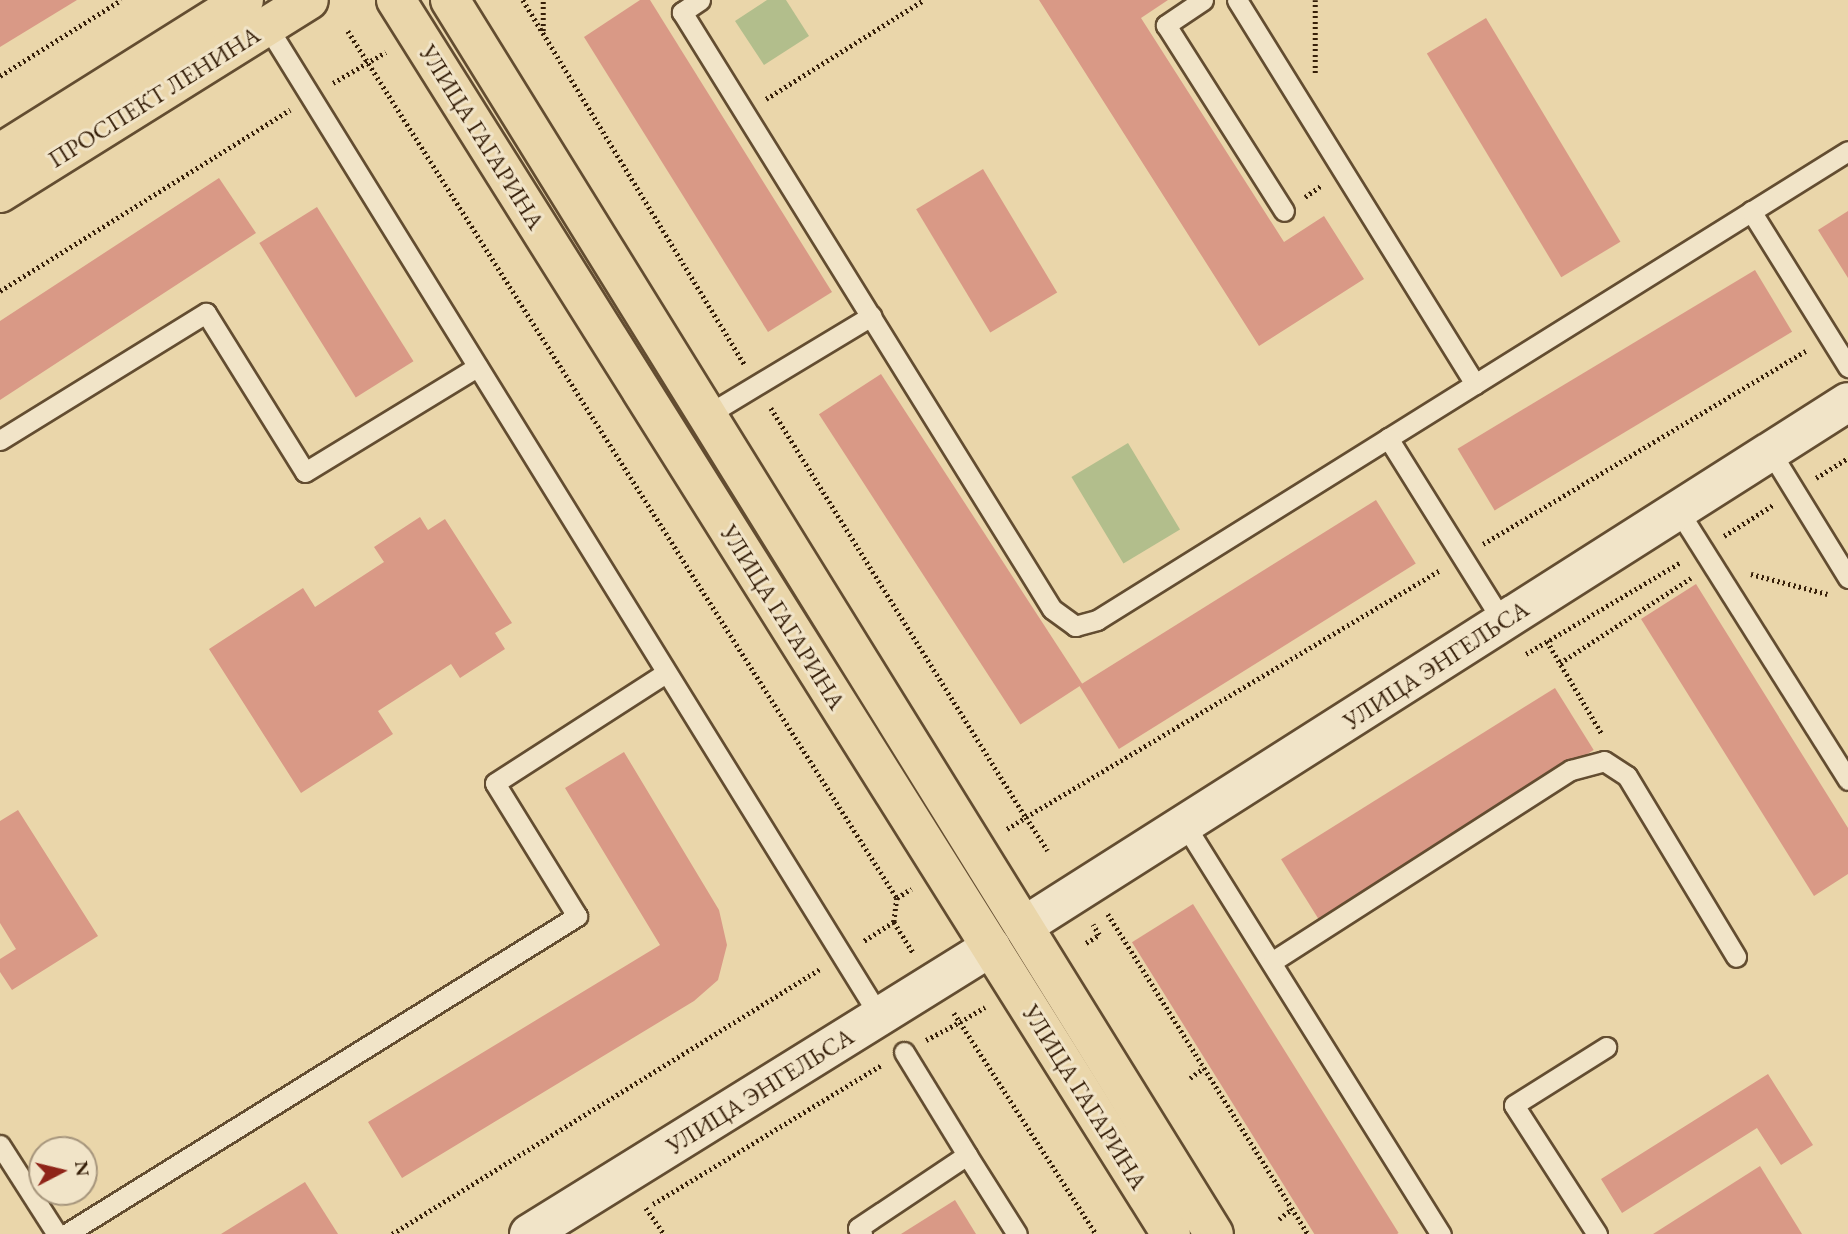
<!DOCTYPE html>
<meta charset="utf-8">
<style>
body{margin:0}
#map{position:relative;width:1848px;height:1234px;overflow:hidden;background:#ead6aa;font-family:"EB Garamond",serif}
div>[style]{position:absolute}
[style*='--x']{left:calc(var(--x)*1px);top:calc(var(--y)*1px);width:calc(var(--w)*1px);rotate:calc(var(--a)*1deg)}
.green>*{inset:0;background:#b2be8c;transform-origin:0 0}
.building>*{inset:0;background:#d99986;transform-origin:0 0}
.path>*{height:4.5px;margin-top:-2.25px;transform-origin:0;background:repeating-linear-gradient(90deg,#361f09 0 2px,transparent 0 5.5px)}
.roads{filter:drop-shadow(2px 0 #634d31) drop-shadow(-2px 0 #634d31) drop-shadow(0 2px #634d31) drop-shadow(0 -2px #634d31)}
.lane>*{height:19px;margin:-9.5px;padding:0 9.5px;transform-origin:9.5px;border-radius:9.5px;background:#f1e4c8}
.secondary>*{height:38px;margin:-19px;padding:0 19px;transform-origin:19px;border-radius:19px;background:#f1e4c8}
.primary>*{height:38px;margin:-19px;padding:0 19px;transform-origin:19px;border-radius:19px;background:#ead6aa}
span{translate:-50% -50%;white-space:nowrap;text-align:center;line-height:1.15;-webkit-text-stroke:6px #f1e4c8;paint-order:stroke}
.street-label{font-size:24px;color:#361f09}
.north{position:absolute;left:28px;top:1136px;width:70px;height:70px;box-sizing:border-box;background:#f1e4c8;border:2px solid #a6957c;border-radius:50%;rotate:83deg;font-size:19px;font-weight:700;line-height:28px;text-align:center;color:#361f09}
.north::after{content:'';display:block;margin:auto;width:24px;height:32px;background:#8f2418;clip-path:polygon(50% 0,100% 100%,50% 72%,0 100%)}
</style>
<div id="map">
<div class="green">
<i style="clip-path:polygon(767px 0,786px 0,809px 36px,764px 65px,735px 21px)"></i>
<i style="left:1128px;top:443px;width:101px;height:66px;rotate:59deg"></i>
</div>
<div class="building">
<i style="clip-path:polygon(0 0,77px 0,0 47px)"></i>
<i style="clip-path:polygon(640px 0,650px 0,832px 292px,768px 332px,584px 37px)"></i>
<i style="clip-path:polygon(1039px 0,1168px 0,1141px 18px,1284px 242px,1324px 216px,1364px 279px,1259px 346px)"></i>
<i style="left:1486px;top:18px;width:261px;height:69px;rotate:59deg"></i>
<i style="left:983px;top:169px;width:144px;height:78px;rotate:59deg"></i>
<i style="clip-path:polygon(219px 178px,256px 233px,0 400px,0 321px)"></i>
<i style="left:317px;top:207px;width:182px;height:68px;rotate:58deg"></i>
<i style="clip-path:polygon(1848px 211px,1848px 278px,1818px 230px)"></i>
<i style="left:1755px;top:270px;width:72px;height:347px;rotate:59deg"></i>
<i style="left:881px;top:374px;width:370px;height:74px;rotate:57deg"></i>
<i style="left:1376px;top:500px;width:75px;height:350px;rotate:58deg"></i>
<i style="clip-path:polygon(420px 517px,428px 530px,445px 519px,512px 623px,495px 633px,505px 649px,460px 678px,451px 664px,378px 711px,393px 734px,301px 793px,209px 649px,303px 588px,315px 607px,384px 562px,374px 547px)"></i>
<i style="clip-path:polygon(1696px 584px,1848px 828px,1848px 874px,1814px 896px,1641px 619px)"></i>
<i style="left:1555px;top:688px;width:73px;height:323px;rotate:58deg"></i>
<i style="clip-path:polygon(624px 752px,719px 910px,727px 945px,718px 980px,694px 1001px,402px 1178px,368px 1122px,660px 945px,565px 788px)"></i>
<i style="clip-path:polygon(18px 810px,98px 936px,12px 990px,0 972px,0 959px,16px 949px,0 923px,0 821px)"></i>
<i style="left:1193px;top:904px;width:388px;height:72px;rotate:58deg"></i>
<i style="clip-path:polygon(1768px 1074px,1813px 1145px,1781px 1165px,1757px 1128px,1622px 1213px,1601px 1179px)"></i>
<i style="clip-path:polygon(1760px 1166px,1802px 1234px,1653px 1234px)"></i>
<i style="clip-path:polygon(305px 1182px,338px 1234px,221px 1234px)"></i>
<i style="clip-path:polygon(955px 1200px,976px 1234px,901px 1234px)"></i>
</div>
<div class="path">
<i style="--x:523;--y:0;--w:426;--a:58.7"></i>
<i style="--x:348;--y:31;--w:1026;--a:57.66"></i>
<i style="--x:897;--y:898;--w:24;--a:97"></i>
<i style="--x:894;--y:922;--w:37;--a:147"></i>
<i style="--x:543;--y:31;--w:31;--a:-90"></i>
<i style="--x:1315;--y:73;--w:73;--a:-90"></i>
<i style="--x:0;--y:76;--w:143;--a:-32.1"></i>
<i style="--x:333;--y:83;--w:61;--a:-30.3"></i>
<i style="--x:766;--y:99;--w:186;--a:-32.1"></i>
<i style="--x:1305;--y:197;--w:19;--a:-35"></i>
<i style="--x:0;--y:291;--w:342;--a:-32"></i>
<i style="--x:771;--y:408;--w:482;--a:58.1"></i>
<i style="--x:1026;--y:817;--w:482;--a:-30.8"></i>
<i style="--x:1816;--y:478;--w:38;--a:-32"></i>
<i style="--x:1724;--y:536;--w:58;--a:-32.3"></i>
<i style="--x:1483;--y:544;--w:376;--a:-30.9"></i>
<i style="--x:1751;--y:574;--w:79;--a:14.7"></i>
<i style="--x:1547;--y:641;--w:108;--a:59.4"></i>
<i style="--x:1526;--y:654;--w:180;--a:-30.7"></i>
<i style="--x:1560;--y:663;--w:156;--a:-33"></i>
<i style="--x:1007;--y:829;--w:22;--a:-32"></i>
<i style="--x:1026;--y:817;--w:40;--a:57.1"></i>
<i style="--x:897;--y:898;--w:17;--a:-33"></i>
<i style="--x:1108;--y:914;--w:377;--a:58"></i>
<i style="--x:894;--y:922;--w:36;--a:58"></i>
<i style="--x:1086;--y:943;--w:15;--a:-32"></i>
<i style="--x:1099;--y:935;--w:12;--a:-121"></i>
<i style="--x:954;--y:1013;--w:11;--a:56"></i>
<i style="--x:960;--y:1022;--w:29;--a:-31"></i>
<i style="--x:926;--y:1040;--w:38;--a:-28"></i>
<i style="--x:960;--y:1022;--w:252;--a:57.3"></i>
<i style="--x:1190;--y:1078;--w:17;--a:-36"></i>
<i style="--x:653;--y:1204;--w:268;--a:-31.3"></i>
<i style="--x:646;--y:1208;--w:32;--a:55"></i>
<i style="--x:1279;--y:1219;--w:16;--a:-38"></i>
<i style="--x:392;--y:1234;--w:503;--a:-31.76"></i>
</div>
<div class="roads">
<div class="lane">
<i style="--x:700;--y:0;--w:22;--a:146"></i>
<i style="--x:682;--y:12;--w:702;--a:58.21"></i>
<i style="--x:1052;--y:609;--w:29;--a:36"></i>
<i style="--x:1075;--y:626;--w:23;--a:-15"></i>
<i style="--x:1097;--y:620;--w:885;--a:-31.98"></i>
<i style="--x:1203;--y:0;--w:45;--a:146"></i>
<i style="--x:1166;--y:25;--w:220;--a:57.6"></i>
<i style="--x:1237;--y:0;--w:452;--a:58.2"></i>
<i style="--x:267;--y:26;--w:1165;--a:58.26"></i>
<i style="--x:1751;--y:211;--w:184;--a:58.1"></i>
<i style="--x:707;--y:415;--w:192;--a:-31.1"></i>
<i style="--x:1388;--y:438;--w:217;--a:58"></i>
<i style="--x:0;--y:440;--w:242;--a:-31.7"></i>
<i style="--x:206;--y:313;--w:187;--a:58.1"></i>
<i style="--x:305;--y:472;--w:202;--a:-31.4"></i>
<i style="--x:1770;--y:451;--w:149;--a:58.4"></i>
<i style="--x:1678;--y:510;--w:319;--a:57.8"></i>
<i style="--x:1185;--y:825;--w:483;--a:58"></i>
<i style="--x:1273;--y:961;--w:354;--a:-32.7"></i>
<i style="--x:1571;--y:770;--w:34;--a:-15"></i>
<i style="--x:1604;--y:761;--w:27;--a:33"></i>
<i style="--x:1627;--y:776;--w:211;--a:58.9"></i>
<i style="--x:904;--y:1052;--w:121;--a:58.5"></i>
<i style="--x:0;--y:1145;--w:106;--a:57.4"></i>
<i style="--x:66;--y:1234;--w:602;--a:-31.89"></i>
<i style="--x:577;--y:916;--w:156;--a:-121.7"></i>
<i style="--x:495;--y:783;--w:203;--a:-32.8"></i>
<i style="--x:862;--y:1234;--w:7;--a:-124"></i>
<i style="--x:858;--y:1228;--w:131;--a:-33.8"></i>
<i style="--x:967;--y:1155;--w:93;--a:57.7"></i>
<i style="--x:1597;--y:1234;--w:153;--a:-122.8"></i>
<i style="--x:1514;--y:1105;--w:109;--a:-32.2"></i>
</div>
<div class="secondary">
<i style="--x:1024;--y:926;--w:976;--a:-32.45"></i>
<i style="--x:529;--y:1234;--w:544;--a:-31.85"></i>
</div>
<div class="primary">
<i style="--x:396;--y:0;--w:1457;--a:57.87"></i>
<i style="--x:450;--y:0;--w:1451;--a:58.24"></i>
<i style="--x:0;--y:153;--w:288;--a:-32.1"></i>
<i style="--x:0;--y:193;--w:364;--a:-32"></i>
</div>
</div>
<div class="street-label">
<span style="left:154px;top:97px;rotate:-32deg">ПРОСПЕКТ ЛЕНИНА</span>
<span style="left:482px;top:137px;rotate:58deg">УЛИЦА ГАГАРИНА</span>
<span style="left:783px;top:617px;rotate:58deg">УЛИЦА ГАГАРИНА</span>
<span style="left:1436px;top:665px;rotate:-33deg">УЛИЦА ЭНГЕЛЬСА</span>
<span style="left:760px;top:1091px;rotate:-32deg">УЛИЦА ЭНГЕЛЬСА</span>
<span style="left:1085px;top:1097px;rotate:58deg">УЛИЦА ГАГАРИНА</span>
</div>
<div class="north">N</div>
</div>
